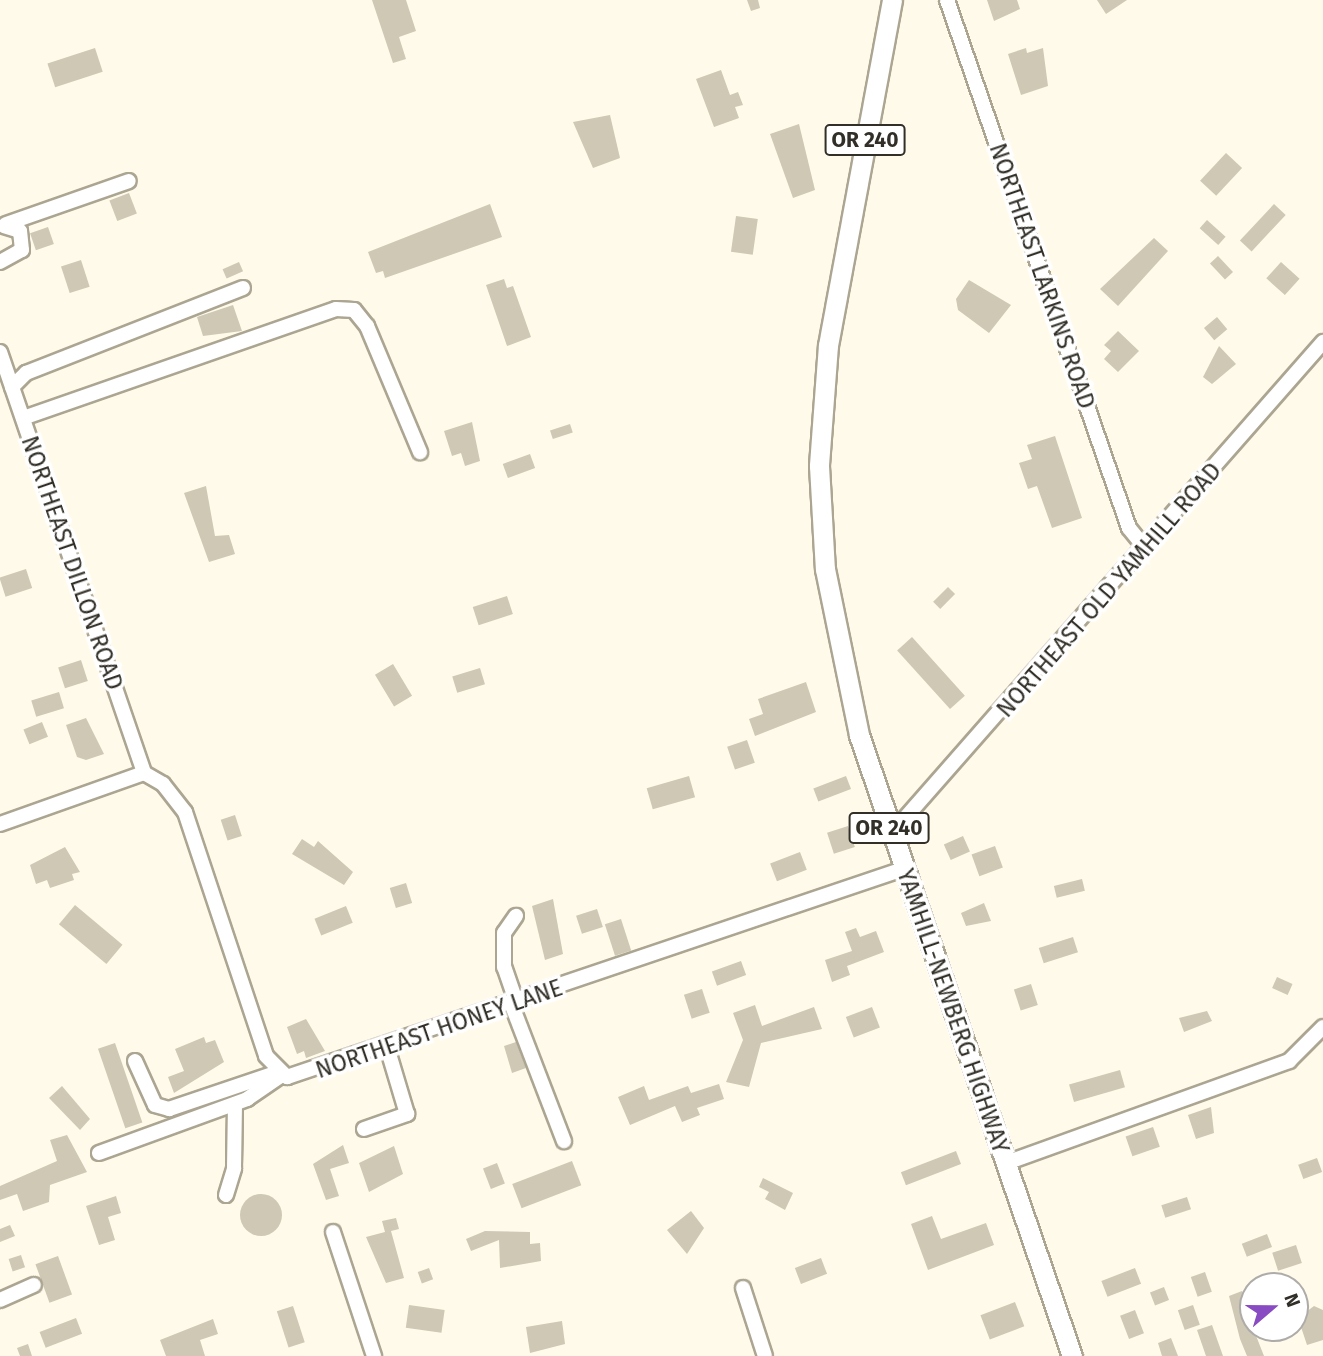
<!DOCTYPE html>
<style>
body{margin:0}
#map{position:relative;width:1323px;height:1356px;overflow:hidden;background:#fffaea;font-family:"Fira Sans",sans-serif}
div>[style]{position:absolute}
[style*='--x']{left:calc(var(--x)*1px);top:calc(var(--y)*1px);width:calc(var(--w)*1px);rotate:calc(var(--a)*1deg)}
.building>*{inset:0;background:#cec8b5;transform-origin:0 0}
.round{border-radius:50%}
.roads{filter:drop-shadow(2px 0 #aba592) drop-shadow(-2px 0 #aba592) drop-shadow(0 2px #aba592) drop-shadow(0 -2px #aba592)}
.minor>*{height:14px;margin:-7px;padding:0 7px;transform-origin:7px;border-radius:7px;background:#fff}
.major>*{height:19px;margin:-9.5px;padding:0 9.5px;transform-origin:9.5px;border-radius:9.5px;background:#fff}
span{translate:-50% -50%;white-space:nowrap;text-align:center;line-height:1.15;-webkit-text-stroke:7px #fff;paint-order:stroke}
.shield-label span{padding:2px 5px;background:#fff;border:2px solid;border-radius:5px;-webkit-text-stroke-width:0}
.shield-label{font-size:21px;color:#312f27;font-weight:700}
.street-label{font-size:23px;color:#312f27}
.north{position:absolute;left:1239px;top:1272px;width:70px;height:70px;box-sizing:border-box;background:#fff;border:2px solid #adaca9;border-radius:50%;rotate:70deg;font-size:19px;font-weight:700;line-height:28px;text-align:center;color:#312f27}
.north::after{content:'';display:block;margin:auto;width:24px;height:32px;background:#884bc2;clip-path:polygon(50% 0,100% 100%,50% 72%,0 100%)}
</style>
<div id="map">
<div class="building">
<i style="clip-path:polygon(372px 0,406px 0,416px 31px,399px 37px,406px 59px,393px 63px)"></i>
<i style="clip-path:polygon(747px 0,758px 0,760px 8px,751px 11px)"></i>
<i style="clip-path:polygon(987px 0,1017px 0,1020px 9px,994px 21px)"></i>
<i style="clip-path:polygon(1097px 0,1127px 0,1106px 14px)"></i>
<i style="left:95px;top:48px;width:25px;height:50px;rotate:72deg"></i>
<i style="clip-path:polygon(1026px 48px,1027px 53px,1043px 48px,1048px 86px,1021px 95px,1008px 54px)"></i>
<i style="clip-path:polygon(721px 70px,730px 95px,738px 92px,743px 105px,735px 107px,739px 118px,714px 127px,696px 79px)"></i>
<i style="clip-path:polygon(610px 115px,620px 158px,593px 168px,573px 122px)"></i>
<i style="clip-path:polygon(799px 124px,815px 190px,793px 198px,770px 134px)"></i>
<i style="left:1226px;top:153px;width:22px;height:38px;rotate:43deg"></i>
<i style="left:129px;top:193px;width:22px;height:21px;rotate:69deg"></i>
<i style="clip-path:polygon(490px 204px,502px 237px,385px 278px,383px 271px,376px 273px,368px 252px)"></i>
<i style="left:1274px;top:204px;width:16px;height:50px;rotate:43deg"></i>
<i style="left:736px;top:216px;width:22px;height:36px;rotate:8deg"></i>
<i style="left:1207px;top:220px;width:25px;height:11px;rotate:42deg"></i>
<i style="left:48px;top:227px;width:18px;height:19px;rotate:71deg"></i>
<i style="clip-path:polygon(1154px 238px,1168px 251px,1118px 306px,1100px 289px)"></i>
<i style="left:1218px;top:256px;width:22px;height:11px;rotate:47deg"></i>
<i style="left:81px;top:260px;width:28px;height:21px;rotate:72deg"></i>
<i style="left:239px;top:262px;width:10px;height:18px;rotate:66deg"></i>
<i style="left:1281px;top:262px;width:25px;height:22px;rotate:42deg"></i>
<i style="clip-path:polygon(504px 279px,507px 288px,513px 286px,531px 337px,507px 346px,486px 285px)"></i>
<i style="clip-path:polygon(969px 280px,1011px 305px,989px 333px,958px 310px,956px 299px)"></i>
<i style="clip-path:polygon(233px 305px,242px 331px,203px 336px,197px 317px)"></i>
<i style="left:1217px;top:317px;width:16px;height:17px;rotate:50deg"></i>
<i style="clip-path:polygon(1118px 331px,1139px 351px,1118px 372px,1104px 359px,1111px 351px,1104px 345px)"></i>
<i style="clip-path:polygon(1219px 346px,1236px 364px,1212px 384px,1203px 377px)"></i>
<i style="clip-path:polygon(472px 422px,480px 461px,465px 466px,461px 453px,452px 456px,444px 431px)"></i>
<i style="left:570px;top:424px;width:9px;height:21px;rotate:72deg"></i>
<i style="clip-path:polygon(1055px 436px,1082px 518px,1052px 528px,1037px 486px,1028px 489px,1019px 463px,1032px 459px,1027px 445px)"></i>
<i style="left:530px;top:454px;width:15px;height:29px;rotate:70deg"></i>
<i style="clip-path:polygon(206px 486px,215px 536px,229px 535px,235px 554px,209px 562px,184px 493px)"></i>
<i style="left:26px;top:569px;width:20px;height:28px;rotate:72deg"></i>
<i style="left:948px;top:587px;width:10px;height:21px;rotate:45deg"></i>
<i style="left:507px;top:596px;width:19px;height:36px;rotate:72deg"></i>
<i style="left:912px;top:637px;width:79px;height:20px;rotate:48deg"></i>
<i style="left:81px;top:660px;width:22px;height:24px;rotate:72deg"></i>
<i style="left:393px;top:664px;width:37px;height:21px;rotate:59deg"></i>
<i style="left:480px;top:668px;width:17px;height:29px;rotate:73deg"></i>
<i style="clip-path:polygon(806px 682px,816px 712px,755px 736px,749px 719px,763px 714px,758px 699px)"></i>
<i style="left:59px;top:692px;width:17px;height:29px;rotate:73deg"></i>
<i style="clip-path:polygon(86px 718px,104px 754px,86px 760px,77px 757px,66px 725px)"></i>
<i style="left:42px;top:722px;width:16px;height:20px;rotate:68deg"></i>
<i style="left:747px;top:740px;width:24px;height:21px;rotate:71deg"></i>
<i style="left:689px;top:776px;width:22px;height:44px;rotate:74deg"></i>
<i style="left:846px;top:776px;width:14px;height:35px;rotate:69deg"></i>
<i style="left:235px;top:815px;width:22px;height:15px;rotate:72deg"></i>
<i style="left:848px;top:826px;width:22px;height:22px;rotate:72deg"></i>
<i style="left:963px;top:836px;width:17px;height:21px;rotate:66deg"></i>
<i style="clip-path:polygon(302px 839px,314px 847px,318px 841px,353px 872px,344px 885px,292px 854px)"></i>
<i style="left:995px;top:846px;width:23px;height:25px;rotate:70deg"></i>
<i style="clip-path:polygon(65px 847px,80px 872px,72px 874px,74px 880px,50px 888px,47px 880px,36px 884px,30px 865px)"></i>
<i style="left:800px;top:852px;width:19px;height:32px;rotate:69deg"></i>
<i style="left:1082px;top:879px;width:12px;height:29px;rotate:76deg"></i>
<i style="left:406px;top:883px;width:21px;height:17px;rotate:73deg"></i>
<i style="clip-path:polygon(553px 899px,563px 954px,545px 960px,532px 906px)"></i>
<i style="clip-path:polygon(984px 903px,991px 921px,966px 926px,961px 913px)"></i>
<i style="left:75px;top:905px;width:62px;height:25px;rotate:40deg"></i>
<i style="left:346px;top:906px;width:18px;height:34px;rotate:68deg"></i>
<i style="left:597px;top:909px;width:19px;height:22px;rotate:72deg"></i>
<i style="left:621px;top:919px;width:33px;height:17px;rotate:72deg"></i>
<i style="clip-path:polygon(856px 928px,860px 937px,876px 931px,884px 952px,847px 966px,850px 975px,832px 982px,825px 960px,852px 951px,845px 932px)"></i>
<i style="left:1073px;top:937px;width:16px;height:36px;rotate:72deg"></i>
<i style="left:741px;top:961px;width:15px;height:31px;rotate:70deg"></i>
<i style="left:1277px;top:977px;width:17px;height:12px;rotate:24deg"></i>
<i style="left:1031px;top:984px;width:22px;height:18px;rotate:72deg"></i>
<i style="left:702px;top:989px;width:25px;height:19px;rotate:72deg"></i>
<i style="clip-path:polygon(755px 1005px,762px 1026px,814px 1007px,822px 1029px,761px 1043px,749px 1087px,726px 1082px,743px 1040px,733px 1013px)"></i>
<i style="left:872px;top:1007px;width:22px;height:28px;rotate:69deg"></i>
<i style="clip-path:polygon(1207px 1011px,1212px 1021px,1184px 1032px,1179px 1018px)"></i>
<i style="clip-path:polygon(306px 1019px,325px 1051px,306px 1058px,304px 1051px,297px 1054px,287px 1027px)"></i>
<i style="clip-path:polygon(204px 1037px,206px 1043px,215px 1040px,224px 1062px,174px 1093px,168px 1077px,184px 1071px,175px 1049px)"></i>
<i style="clip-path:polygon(516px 1042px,526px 1068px,512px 1073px,504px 1046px)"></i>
<i style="left:115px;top:1043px;width:84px;height:18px;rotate:71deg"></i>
<i style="left:1120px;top:1070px;width:18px;height:53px;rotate:74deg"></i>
<i style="clip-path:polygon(719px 1084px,724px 1099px,697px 1108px,700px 1115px,682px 1122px,675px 1106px,630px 1125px,618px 1097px,644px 1086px,649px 1100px,688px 1086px,691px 1093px)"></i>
<i style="clip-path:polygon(62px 1086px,90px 1119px,80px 1130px,49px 1098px)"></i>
<i style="clip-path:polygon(1211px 1107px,1214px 1133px,1196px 1139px,1188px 1115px)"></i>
<i style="left:1153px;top:1127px;width:21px;height:29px;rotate:71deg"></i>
<i style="clip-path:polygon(67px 1135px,87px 1172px,50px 1185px,49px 1202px,23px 1211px,17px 1194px,0 1200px,0 1186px,57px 1161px,50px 1140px)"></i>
<i style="clip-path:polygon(343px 1145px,349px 1163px,330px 1169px,339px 1196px,326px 1200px,313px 1164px)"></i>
<i style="clip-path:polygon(394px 1146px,403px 1174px,369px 1192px,359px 1163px)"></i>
<i style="left:956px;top:1151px;width:14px;height:59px;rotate:69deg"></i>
<i style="left:1317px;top:1158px;width:15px;height:20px;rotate:70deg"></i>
<i style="left:572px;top:1161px;width:26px;height:64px;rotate:69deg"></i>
<i style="left:497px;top:1163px;width:22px;height:15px;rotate:69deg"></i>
<i style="clip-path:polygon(763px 1178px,793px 1193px,785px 1210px,765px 1199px,769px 1192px,759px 1187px)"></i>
<i class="round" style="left:240px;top:1194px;width:42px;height:42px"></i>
<i style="clip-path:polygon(116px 1196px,121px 1213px,108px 1217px,115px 1240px,99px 1245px,86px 1206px)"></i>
<i style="left:1187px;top:1197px;width:13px;height:27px;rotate:72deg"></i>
<i style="clip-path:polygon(691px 1211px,704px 1228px,687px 1254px,667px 1230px)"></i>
<i style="clip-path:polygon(932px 1216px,941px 1239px,986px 1223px,994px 1245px,928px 1270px,911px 1224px)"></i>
<i style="clip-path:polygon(396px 1218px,399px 1229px,391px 1231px,404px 1278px,386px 1283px,366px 1237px,385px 1232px,382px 1221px)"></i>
<i style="clip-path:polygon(10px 1225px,15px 1236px,0 1242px,0 1229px)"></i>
<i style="clip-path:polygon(485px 1231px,530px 1232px,530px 1244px,540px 1243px,541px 1261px,500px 1268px,499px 1240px,471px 1251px,466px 1239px)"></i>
<i style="left:1267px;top:1234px;width:14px;height:27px;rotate:69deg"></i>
<i style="left:1296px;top:1245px;width:19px;height:25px;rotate:72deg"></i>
<i style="left:21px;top:1255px;width:13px;height:13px;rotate:72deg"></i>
<i style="left:58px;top:1256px;width:41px;height:24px;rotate:70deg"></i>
<i style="left:821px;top:1258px;width:17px;height:28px;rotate:69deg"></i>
<i style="left:429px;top:1268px;width:12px;height:12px;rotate:70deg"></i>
<i style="left:1135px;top:1268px;width:17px;height:36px;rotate:69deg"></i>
<i style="left:1205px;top:1272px;width:21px;height:15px;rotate:71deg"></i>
<i style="left:1164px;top:1287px;width:14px;height:15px;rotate:69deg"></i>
<i style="clip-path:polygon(1242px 1291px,1253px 1328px,1264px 1356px,1247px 1356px,1240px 1339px,1229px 1296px)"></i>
<i style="left:1015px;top:1302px;width:26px;height:37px;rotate:69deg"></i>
<i style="left:409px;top:1305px;width:36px;height:23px;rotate:8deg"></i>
<i style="left:1193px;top:1305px;width:21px;height:16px;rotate:71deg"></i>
<i style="left:293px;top:1306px;width:38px;height:17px;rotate:72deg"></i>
<i style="clip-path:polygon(1314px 1306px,1323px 1310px,1323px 1340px,1307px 1345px,1298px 1318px)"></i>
<i style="left:1135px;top:1310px;width:25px;height:16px;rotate:69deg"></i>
<i style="left:76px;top:1318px;width:17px;height:39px;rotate:69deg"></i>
<i style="clip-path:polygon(213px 1319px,218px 1334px,200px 1340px,205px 1356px,166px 1356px,160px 1340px)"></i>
<i style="clip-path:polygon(562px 1321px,565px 1344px,530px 1353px,526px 1327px)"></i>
<i style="clip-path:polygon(1212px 1325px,1223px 1356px,1206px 1356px,1197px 1330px)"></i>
<i style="clip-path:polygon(1171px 1338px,1178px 1356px,1162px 1356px,1158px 1343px)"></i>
<i style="clip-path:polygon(28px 1344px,32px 1356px,20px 1356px,17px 1348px)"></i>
</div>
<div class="roads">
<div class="minor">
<i style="--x:947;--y:0;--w:558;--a:70.98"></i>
<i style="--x:1129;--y:528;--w:26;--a:51"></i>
<i style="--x:6;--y:224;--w:130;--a:-19.3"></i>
<i style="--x:0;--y:262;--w:25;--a:-29"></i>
<i style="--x:22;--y:250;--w:19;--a:-96"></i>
<i style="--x:20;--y:231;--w:17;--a:-163"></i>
<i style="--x:0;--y:352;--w:445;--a:71.1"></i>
<i style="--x:12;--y:387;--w:20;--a:-45"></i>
<i style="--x:26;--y:373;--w:233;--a:-21.4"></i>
<i style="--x:23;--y:418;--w:331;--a:-19.2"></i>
<i style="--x:336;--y:309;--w:18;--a:3"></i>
<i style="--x:354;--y:310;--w:21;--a:51"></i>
<i style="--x:367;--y:326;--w:137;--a:67.2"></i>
<i style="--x:0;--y:824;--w:153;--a:-19.5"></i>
<i style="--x:144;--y:773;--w:22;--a:30"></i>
<i style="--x:163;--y:784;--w:36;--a:52"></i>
<i style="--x:185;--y:812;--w:257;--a:71.6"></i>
<i style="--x:266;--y:1056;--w:30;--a:45"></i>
<i style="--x:287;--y:1077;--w:650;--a:-18.66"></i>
<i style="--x:891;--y:834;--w:655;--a:-48.72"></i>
<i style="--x:516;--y:1001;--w:36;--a:-109"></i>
<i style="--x:504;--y:967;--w:34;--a:-90"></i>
<i style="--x:504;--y:933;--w:21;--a:-55"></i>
<i style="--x:511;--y:1003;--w:148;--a:69"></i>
<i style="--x:135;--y:1061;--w:48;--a:65.6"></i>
<i style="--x:155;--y:1105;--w:15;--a:16"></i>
<i style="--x:169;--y:1109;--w:115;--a:-18.7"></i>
<i style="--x:364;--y:1129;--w:46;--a:-19.2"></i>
<i style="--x:407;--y:1114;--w:70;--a:-106.6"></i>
<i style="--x:99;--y:1153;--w:158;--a:-20"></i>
<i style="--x:247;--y:1099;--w:42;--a:-34.4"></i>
<i style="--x:1006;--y:1163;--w:301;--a:-19.8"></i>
<i style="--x:1289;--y:1061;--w:48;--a:-45"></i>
<i style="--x:226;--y:1195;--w:28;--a:-73"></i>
<i style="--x:234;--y:1168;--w:64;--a:-89.1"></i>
<i style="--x:333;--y:1232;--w:131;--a:71.7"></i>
<i style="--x:743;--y:1288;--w:71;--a:72.1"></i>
<i style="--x:0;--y:1300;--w:37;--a:-24"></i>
</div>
<div class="major">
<i style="--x:892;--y:0;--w:351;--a:100.5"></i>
<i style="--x:828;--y:345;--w:121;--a:94.3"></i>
<i style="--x:819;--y:466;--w:103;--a:86.7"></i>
<i style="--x:825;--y:569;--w:169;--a:78.4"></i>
<i style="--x:859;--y:735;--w:657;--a:71.07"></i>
</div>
</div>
<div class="shield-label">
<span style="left:865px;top:140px">OR 240</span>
<span style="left:889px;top:828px">OR 240</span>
</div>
<div class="street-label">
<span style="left:1042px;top:276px;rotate:71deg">NORTHEAST LARKINS ROAD</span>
<span style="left:72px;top:563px;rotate:71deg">NORTHEAST DILLON ROAD</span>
<span style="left:1109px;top:590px;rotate:-49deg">NORTHEAST OLD YAMHILL ROAD</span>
<span style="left:953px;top:1011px;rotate:71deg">YAMHILL-NEWBERG HIGHWAY</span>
<span style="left:439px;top:1029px;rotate:-19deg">NORTHEAST HONEY LANE</span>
</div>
<div class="north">N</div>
</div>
